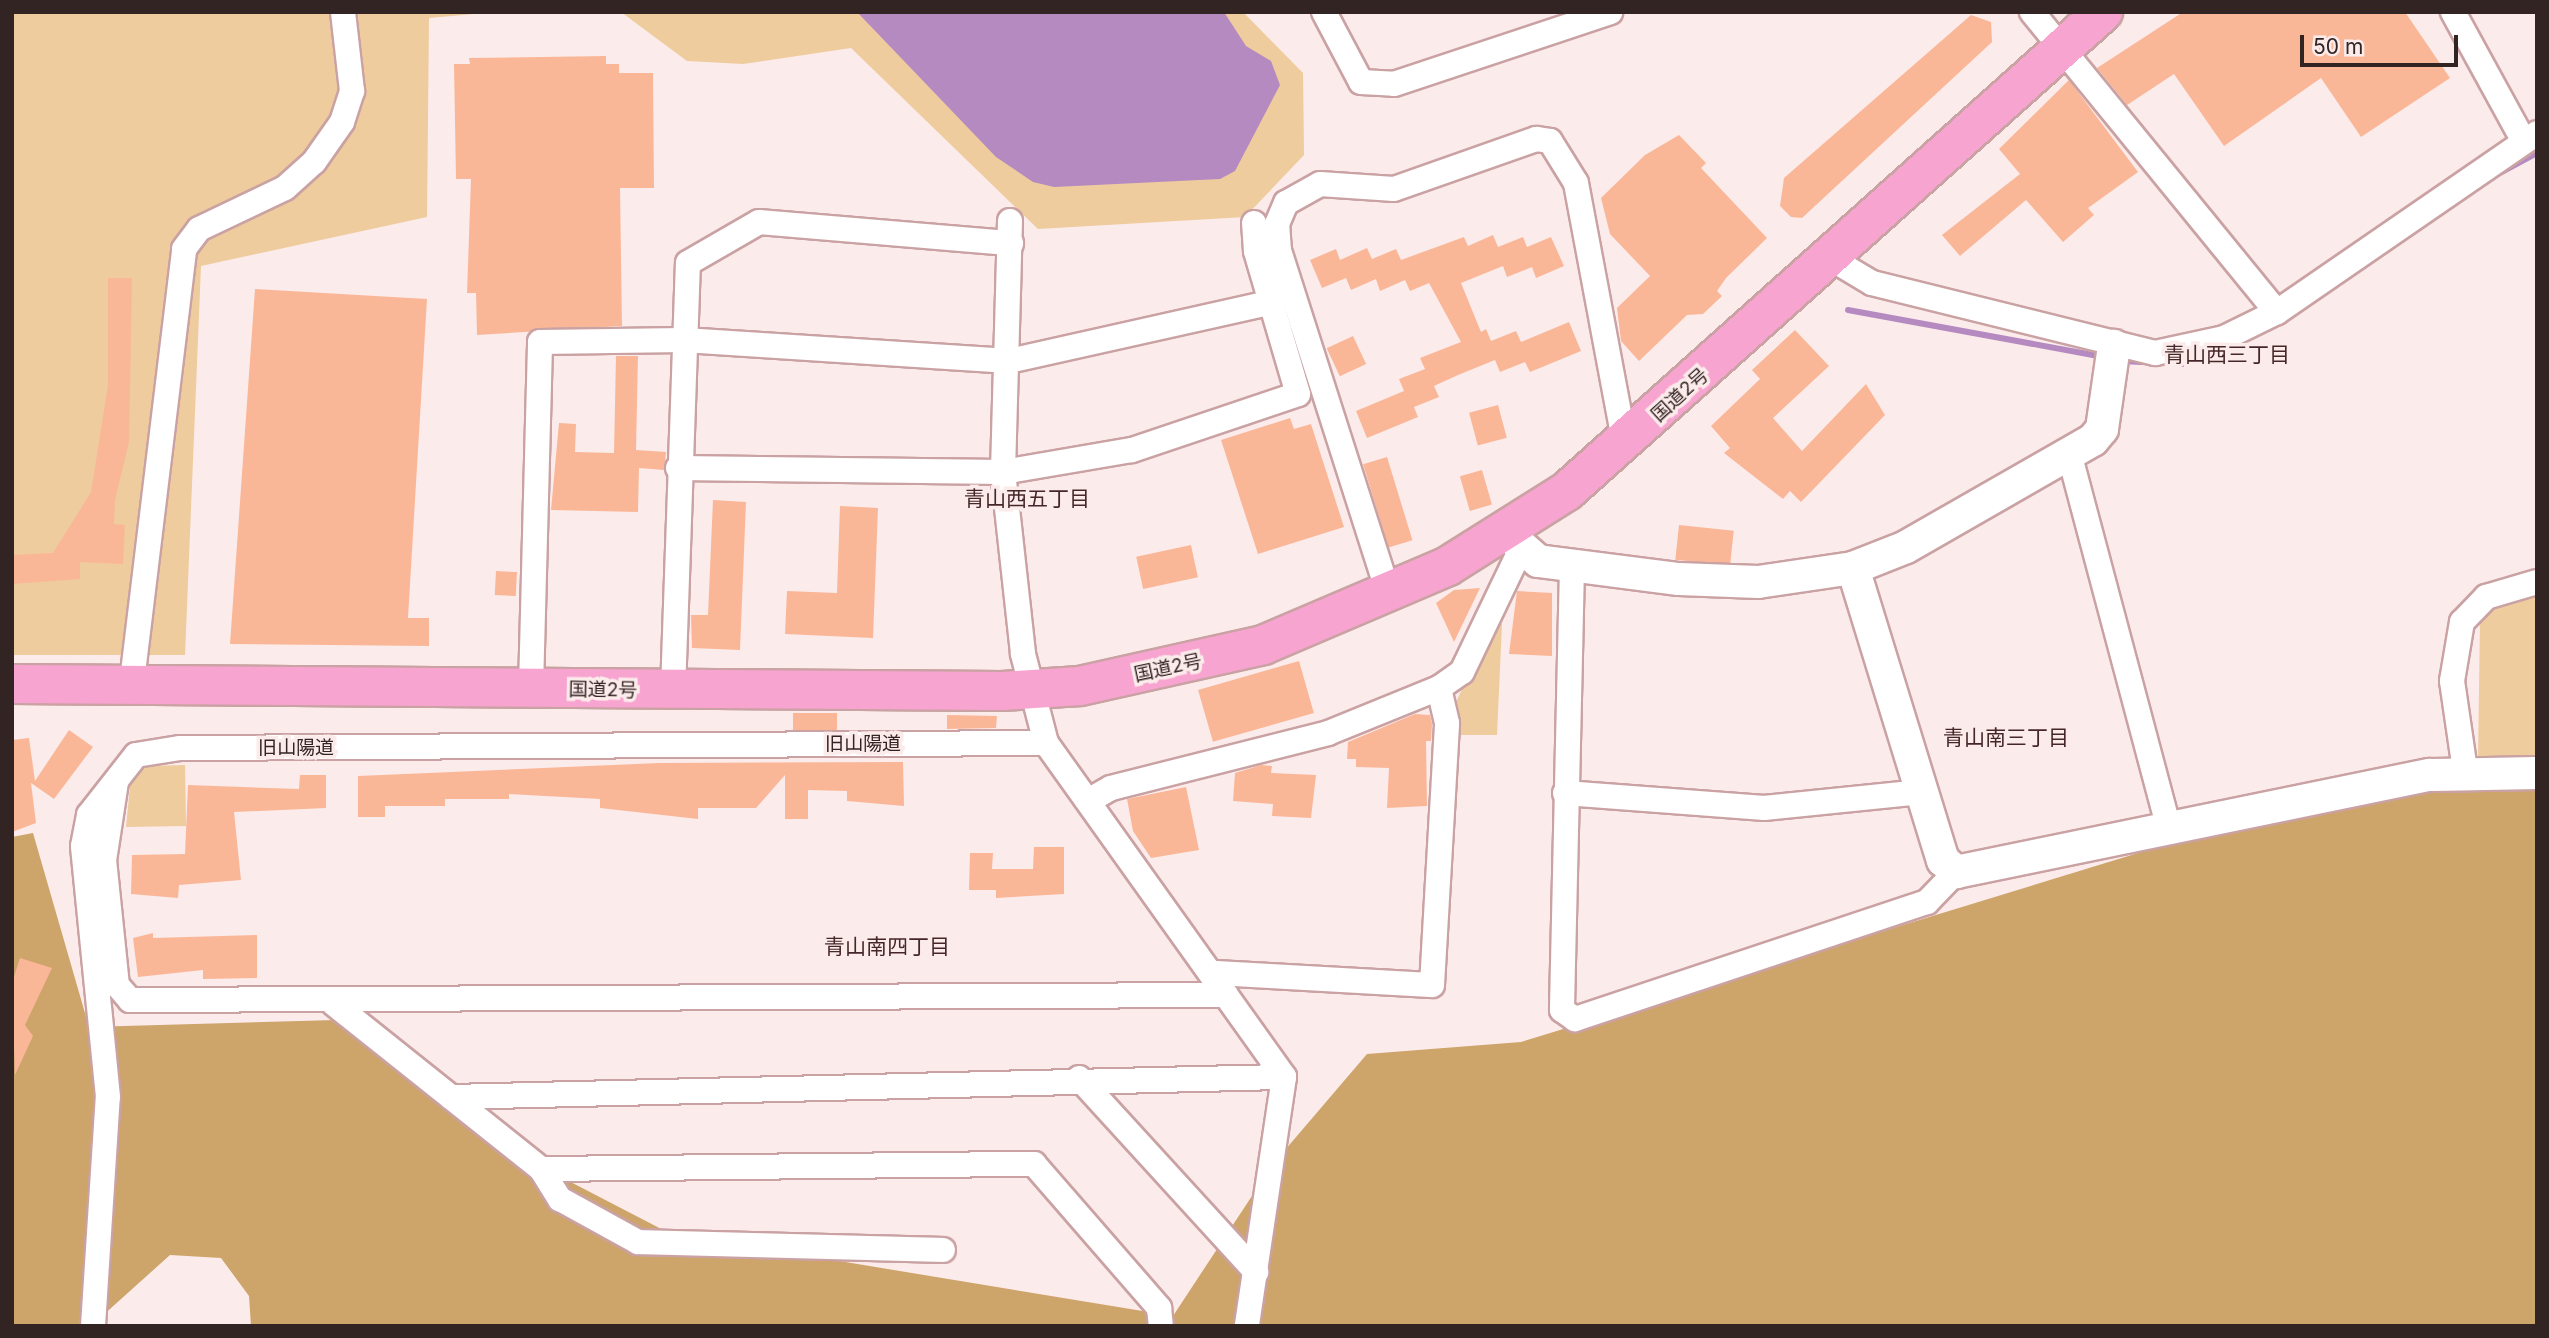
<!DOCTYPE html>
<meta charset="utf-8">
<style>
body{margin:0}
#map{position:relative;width:2549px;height:1338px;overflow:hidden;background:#fcebeb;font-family:Inter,"Noto Sans JP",sans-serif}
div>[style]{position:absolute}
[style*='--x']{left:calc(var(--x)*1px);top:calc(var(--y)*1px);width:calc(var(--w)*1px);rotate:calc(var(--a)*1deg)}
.green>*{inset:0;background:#eecc9e}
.forest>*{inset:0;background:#cda46a}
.water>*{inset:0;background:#b58ac0}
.stream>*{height:6px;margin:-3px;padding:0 3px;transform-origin:3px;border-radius:3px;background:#b58ac0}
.building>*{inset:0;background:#fab797;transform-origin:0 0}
.roads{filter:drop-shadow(2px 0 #caa2a3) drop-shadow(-2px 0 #caa2a3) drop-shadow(0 2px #caa2a3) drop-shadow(0 -2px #caa2a3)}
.minor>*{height:24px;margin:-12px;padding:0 12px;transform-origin:12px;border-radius:12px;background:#fff}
.tertiary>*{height:32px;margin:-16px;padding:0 16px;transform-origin:16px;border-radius:16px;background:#fff}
.trunk>*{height:38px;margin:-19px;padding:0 19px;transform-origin:19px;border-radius:19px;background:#f8a4d0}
span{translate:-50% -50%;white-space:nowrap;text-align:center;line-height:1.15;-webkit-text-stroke:7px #fcebeb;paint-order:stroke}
.street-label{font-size:19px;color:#332424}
.neighbourhood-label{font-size:21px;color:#462729}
.frame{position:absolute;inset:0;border:14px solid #332424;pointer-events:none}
.scale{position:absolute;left:2300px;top:35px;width:158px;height:32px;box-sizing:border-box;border:4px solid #332424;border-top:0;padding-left:9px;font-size:21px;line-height:24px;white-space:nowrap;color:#332424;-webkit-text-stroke:5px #fcebeb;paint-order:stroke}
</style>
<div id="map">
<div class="green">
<i style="clip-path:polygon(12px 12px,497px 12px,429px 18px,427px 217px,201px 266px,185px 655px,12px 655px)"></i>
<i style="clip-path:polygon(621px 12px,1243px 12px,1303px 73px,1304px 155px,1245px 217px,1038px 229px,851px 48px,743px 64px,687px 61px)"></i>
<i style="clip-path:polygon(2537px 589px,2537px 761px,2478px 760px,2480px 620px,2484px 611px)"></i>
<i style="clip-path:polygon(1493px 624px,1502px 624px,1497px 735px,1452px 735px,1455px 704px)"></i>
<i style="clip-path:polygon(185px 765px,186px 826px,126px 827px,131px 776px,146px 766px)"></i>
</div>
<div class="forest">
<i style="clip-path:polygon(2434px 780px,2537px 786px,2537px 1326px,251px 1326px,249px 1296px,221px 1258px,170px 1255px,91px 1326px,12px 1326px,12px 837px,33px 833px,89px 1027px,336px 1020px,534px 1163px,669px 1233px,1173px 1316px,1273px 1164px,1367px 1054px,1521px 1042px,2174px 842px)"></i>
</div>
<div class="water">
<i style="clip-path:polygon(857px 12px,1224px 12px,1246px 46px,1271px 61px,1280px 85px,1235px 171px,1220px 179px,1054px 187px,1033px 182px,996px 157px)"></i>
</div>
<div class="stream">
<i style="--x:2494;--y:176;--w:49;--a:-28.1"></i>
<i style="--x:1848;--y:310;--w:260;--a:10.4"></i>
<i style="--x:2122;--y:361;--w:61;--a:2.8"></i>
<i style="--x:2183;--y:364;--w:43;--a:-20.6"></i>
</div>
<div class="building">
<i style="clip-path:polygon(2183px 12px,2405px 12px,2450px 78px,2361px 137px,2321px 78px,2224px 146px,2174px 74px,2127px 105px,2097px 68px)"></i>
<i style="clip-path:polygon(1971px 15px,1991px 22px,1992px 42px,1802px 218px,1791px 217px,1780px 206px,1784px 178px)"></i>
<i style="clip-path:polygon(606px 56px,606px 64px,619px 64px,619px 73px,653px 73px,654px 188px,620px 188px,622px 326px,477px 335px,476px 293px,467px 293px,471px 179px,456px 179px,454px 64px,470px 64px,469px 58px)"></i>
<i style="clip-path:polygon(2069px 80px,2138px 172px,2088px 208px,2094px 215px,2063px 242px,2026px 200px,1960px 256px,1942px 235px,2020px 174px,1999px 149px)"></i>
<i style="clip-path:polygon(1679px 135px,1706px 163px,1701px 168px,1767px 238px,1726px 278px,1717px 291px,1722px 296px,1703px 314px,1687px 315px,1639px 361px,1621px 341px,1617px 308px,1650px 276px,1610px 234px,1601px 198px,1645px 155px)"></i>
<i style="clip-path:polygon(1493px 235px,1498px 247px,1523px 237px,1527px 247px,1551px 237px,1564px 266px,1536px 278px,1532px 267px,1507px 277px,1503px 266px,1461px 283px,1481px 332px,1486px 329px,1491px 341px,1516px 331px,1521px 342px,1569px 322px,1581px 351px,1530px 372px,1525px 362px,1500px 372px,1495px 360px,1458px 375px,1434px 386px,1439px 397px,1414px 407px,1418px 417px,1367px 438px,1356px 411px,1404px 391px,1399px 379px,1425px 369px,1420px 358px,1461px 342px,1429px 283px,1410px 291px,1405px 280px,1380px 291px,1376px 279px,1351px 290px,1346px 278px,1322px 288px,1310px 260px,1336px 249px,1340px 260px,1367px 248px,1372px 259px,1396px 249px,1401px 260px,1464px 237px,1468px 246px)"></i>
<i style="clip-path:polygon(108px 278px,132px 278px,129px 442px,115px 500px,114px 524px,125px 525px,123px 564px,80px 562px,80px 579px,12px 584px,12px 555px,53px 553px,91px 492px,108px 385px)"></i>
<i style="clip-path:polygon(255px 289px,427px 299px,408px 618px,429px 618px,429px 646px,230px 644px)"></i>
<i style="clip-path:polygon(1795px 330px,1829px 366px,1773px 418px,1802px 451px,1866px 384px,1885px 415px,1801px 502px,1790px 491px,1783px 499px,1724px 453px,1730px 448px,1711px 426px,1760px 379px,1752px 370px)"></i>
<i style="left:1353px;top:336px;width:31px;height:29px;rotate:65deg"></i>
<i style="clip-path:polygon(616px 356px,638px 356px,636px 450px,666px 452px,664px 470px,639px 468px,638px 512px,551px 510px,559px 423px,576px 424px,575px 452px,614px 453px)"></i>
<i style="left:1498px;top:405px;width:34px;height:30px;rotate:75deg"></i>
<i style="clip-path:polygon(1290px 418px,1294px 429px,1311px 424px,1344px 527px,1258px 554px,1221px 440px)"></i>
<i style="left:1387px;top:457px;width:87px;height:25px;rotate:73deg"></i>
<i style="left:1482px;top:470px;width:36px;height:23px;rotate:74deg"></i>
<i style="clip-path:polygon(713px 500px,746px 502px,740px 650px,692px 648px,691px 615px,708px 615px)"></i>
<i style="clip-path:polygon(840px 506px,878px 508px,873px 638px,785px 634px,787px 591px,837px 593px)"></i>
<i style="left:1679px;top:525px;width:55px;height:35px;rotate:6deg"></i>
<i style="left:1191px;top:545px;width:33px;height:56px;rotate:78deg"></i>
<i style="left:496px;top:571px;width:21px;height:24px;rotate:3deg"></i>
<i style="clip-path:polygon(1480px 588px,1454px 642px,1436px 603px,1454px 590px)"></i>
<i style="clip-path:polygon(1517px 591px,1552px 593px,1552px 656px,1509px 654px)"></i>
<i style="left:1299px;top:661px;width:54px;height:105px;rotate:74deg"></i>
<i style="left:793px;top:713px;width:44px;height:17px"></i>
<i style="clip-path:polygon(1415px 714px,1430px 715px,1432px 724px,1431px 741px,1426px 741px,1427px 806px,1387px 808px,1389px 768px,1356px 767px,1356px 759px,1347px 759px,1348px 742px)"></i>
<i style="clip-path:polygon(947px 715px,997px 716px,996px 728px,947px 729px)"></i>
<i style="clip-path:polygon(69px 730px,93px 747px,54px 799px,31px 783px,36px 823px,12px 832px,12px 740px,29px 738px,35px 781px)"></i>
<i style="clip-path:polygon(903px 762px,904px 806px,847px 801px,847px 791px,808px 790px,808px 819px,785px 819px,785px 775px,756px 808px,698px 808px,698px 819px,600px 808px,600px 799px,509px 794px,509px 799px,445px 799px,445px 806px,385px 806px,385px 817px,358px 817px,358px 776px,659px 763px)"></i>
<i style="clip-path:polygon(1261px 765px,1272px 766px,1271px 773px,1316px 775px,1311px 818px,1272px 816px,1273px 804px,1233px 801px,1235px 773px)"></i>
<i style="clip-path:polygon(300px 775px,326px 775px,326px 808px,234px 812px,241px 880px,179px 885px,178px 898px,131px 894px,132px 855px,185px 854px,188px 785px,299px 789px)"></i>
<i style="clip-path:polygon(1186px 787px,1199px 850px,1151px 858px,1133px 831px,1127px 799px)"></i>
<i style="clip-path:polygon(1034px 847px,1064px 847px,1064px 894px,996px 898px,996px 890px,969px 890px,970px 853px,993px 853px,992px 869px,1033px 869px)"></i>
<i style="clip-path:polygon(153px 933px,153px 938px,257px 935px,257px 978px,203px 979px,203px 970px,138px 977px,133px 938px)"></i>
<i style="clip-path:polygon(20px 958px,52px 968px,25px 1025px,33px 1036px,15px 1075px,12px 983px)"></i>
</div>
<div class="roads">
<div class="minor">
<i style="--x:1324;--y:12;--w:79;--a:62.1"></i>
<i style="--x:1361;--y:82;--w:33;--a:3"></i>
<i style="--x:1394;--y:84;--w:228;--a:-18.4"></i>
<i style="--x:2032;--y:12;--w:387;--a:50.8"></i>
<i style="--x:2453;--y:12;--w:146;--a:61.3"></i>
<i style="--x:1010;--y:221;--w:251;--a:91.6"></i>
<i style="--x:1003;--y:472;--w:183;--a:83.7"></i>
<i style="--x:1023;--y:654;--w:92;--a:75.5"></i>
<i style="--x:1046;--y:743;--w:410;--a:54.5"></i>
<i style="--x:1284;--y:1077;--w:252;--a:98.5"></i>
<i style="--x:1830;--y:258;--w:49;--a:30.8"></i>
<i style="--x:1872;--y:283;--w:292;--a:13.9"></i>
<i style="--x:2155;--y:353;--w:71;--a:-12.3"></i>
<i style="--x:2224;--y:338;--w:59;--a:-26.1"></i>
<i style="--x:2277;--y:312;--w:316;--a:-34.5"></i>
<i style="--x:2069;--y:453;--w:389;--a:75.1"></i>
<i style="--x:678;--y:468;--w:325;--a:0.7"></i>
<i style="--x:1003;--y:472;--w:131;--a:-9.7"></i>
<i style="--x:1132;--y:450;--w:175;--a:-18.6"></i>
<i style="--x:1298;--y:394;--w:149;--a:-106.4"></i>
<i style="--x:1256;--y:251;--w:28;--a:-94"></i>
<i style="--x:1572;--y:567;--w:443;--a:91.3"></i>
<i style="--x:1562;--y:1010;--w:16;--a:35"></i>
<i style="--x:1575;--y:1019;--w:371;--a:-18.4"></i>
<i style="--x:1927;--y:902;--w:42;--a:-46"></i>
<i style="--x:1389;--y:595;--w:361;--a:-107.7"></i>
<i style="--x:1279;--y:251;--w:27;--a:-94"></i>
<i style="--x:1277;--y:224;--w:23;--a:-67"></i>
<i style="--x:1286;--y:203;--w:39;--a:-29"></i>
<i style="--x:1320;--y:184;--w:74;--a:3.9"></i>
<i style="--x:1394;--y:189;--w:151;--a:-19.4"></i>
<i style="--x:1536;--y:139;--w:14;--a:8"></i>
<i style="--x:1550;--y:141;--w:49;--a:58.2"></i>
<i style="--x:1576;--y:183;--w:267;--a:79.4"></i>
<i style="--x:132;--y:681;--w:435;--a:-83.1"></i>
<i style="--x:184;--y:249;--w:25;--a:-53"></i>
<i style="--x:199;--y:229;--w:95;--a:-25.5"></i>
<i style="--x:285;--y:188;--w:39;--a:-42"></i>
<i style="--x:314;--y:162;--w:49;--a:-55"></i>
<i style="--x:342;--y:122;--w:33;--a:-72"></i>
<i style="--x:352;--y:91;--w:80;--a:-96.5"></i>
<i style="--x:531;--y:688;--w:346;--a:-88.5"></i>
<i style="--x:540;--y:342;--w:144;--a:-0.8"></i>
<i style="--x:684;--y:340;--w:326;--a:3.7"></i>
<i style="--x:1009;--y:361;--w:270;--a:-12.6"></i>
<i style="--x:673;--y:691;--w:428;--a:-88"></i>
<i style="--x:688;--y:263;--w:82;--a:-30"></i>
<i style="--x:759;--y:222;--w:253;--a:4.8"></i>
<i style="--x:2465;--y:770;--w:90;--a:-98.3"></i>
<i style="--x:2452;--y:681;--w:60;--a:-80.4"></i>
<i style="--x:2462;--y:622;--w:35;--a:-46"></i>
<i style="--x:2486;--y:597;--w:53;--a:-16.4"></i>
<i style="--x:116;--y:782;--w:79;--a:98.7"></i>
<i style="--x:104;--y:860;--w:126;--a:84.1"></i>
<i style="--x:117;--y:985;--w:20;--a:49"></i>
<i style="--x:130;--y:1000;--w:1096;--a:-0.26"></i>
<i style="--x:1565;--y:793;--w:200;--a:4.3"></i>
<i style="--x:1764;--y:808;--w:158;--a:-5.8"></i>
<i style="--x:1090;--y:800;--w:24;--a:-30"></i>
<i style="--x:1111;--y:788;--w:224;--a:-14.2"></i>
<i style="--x:1328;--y:733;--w:120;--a:-22.1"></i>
<i style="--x:1439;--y:688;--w:28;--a:-35"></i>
<i style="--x:1462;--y:672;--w:134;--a:-64.4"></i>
<i style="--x:1215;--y:973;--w:217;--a:3.2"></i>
<i style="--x:1432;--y:985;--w:262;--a:-86.7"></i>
<i style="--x:1447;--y:723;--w:36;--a:-103"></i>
<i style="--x:333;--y:1003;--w:266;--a:38.6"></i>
<i style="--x:541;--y:1169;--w:36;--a:58"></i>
<i style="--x:560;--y:1199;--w:89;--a:28.9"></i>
<i style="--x:638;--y:1242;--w:305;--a:1.5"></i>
<i style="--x:1079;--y:1078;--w:263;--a:47.6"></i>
<i style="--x:451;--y:1097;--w:833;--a:-1.38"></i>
<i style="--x:541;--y:1169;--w:493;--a:-0.6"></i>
<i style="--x:1034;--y:1164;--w:191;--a:49"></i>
<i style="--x:1159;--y:1308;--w:18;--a:84"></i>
<i style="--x:93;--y:1326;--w:229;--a:-86.3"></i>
<i style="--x:108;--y:1097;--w:252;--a:-95.7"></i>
<i style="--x:83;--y:846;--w:32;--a:-79"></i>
<i style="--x:89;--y:815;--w:76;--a:-51.9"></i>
<i style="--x:136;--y:755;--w:45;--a:-9"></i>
<i style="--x:180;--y:748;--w:866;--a:-0.33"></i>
</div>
<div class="tertiary">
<i style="--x:1505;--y:532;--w:44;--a:41.3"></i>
<i style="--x:1538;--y:561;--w:142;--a:7.3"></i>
<i style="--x:1679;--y:579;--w:79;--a:2.2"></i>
<i style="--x:1758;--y:582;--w:96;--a:-8.4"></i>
<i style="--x:1853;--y:568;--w:57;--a:-21.6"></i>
<i style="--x:1906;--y:547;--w:215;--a:-29.8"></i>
<i style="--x:2093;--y:440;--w:14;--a:-51"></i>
<i style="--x:2102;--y:429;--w:84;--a:-81.8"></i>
<i style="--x:1853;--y:568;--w:306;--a:72.9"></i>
<i style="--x:1943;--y:860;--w:18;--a:43"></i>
<i style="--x:1956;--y:872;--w:484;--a:-11.6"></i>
<i style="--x:2430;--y:775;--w:107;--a:-1.1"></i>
</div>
<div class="trunk">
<i style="--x:12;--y:684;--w:990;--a:0.41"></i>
<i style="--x:1002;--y:691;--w:78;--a:-3.7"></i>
<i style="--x:1080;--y:686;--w:188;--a:-12.6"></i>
<i style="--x:1263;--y:645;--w:201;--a:-23.1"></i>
<i style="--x:1448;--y:566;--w:141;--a:-32.2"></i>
<i style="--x:1567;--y:491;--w:719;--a:-41.79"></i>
</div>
</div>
<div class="street-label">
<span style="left:1680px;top:395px;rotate:-42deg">国道2号</span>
<span style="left:1168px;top:668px;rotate:-12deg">国道2号</span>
<span style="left:603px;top:690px;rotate:1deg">国道2号</span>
<span style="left:863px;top:744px">旧山陽道</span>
<span style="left:296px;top:748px">旧山陽道</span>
</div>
<div class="neighbourhood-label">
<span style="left:2227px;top:355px">青山西三丁目</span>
<span style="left:1027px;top:499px">青山西五丁目</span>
<span style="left:2006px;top:738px">青山南三丁目</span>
<span style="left:887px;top:947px">青山南四丁目</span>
</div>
<div class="frame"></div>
<div class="scale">50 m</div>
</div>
